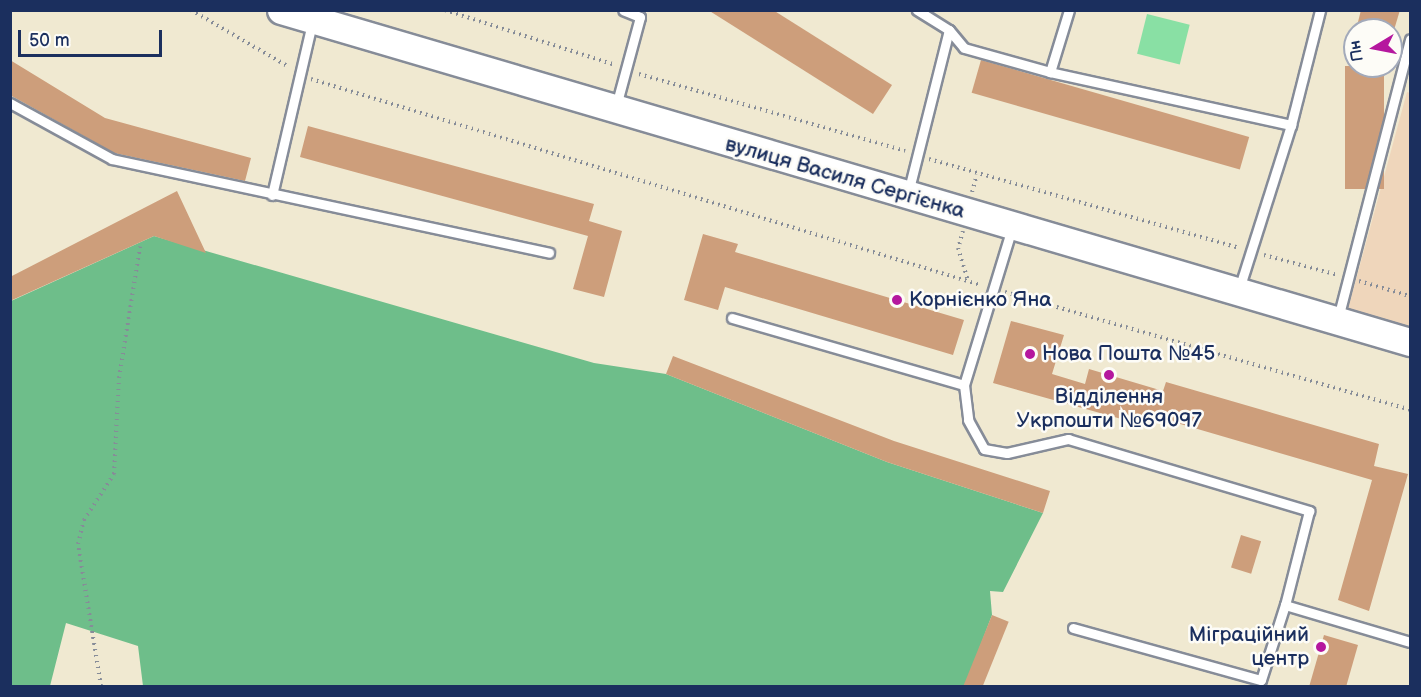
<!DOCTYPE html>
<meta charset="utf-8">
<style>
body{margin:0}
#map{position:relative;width:1421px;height:697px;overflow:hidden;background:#f0e9d1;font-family:"Balsamiq Sans",sans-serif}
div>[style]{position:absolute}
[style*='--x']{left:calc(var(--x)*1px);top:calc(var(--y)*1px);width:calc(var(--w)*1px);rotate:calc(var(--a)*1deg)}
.built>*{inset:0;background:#efd6bb}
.green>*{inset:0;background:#89e0a4;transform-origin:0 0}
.forest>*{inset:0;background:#6ebe8a}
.building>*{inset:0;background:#cd9e7b;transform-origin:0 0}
.path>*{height:4px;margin-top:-2px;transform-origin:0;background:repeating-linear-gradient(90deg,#868c98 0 1.5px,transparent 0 6px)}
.roads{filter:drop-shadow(2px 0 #868c98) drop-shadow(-2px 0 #868c98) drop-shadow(0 2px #868c98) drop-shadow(0 -2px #868c98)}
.service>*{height:9px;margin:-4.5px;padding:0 4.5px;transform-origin:4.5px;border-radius:4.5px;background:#fff}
.secondary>*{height:27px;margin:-13.5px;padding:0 13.5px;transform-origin:13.5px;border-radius:13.5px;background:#fff}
.dots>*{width:16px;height:16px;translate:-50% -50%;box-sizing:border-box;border:3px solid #fdfcf7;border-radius:50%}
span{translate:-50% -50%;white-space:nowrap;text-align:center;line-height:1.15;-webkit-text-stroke:5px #fdfcf7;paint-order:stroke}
.street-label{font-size:21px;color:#1b2f5e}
.poi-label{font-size:21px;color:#1b2f5e}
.left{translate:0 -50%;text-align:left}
.right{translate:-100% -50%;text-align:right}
.frame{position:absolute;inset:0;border:12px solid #1b2f5e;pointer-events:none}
.north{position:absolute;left:1343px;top:18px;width:60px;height:60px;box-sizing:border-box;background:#fdfcf7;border:2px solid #a3aaba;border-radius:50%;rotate:260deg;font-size:16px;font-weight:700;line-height:24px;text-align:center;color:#1b2f5e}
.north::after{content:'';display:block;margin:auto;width:21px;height:27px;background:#b5179e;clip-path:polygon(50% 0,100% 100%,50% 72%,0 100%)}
.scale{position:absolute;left:18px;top:30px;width:144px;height:27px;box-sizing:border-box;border:3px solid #1b2f5e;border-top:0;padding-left:8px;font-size:18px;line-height:21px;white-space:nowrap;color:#1b2f5e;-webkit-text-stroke:4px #fdfcf7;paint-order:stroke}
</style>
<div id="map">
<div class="built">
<i style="clip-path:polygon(1407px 92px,1410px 93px,1410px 327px,1348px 309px)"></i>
</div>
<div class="green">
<i style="left:1147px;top:14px;width:44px;height:41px;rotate:14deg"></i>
</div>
<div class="forest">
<i style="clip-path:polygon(154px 236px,594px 363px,666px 374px,887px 462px,1043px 513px,1003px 592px,990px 591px,992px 615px,965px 686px,143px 686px,138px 646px,66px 623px,50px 686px,11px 686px,11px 301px)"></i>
</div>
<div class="building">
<i style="clip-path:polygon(708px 10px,773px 10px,892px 85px,873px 114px)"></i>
<i style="clip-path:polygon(1361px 10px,1400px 10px,1394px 30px,1356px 30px)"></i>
<i style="clip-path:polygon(10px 60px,105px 118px,251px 158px,245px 181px,114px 153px,10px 95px)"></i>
<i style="left:981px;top:60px;width:279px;height:34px;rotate:16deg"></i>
<i style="left:1345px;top:66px;width:39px;height:123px"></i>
<i style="clip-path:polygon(308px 126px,594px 204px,589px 221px,622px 231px,604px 297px,573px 289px,588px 236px,300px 157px)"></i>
<i style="clip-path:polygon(177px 191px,206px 253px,154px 236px,10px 301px,10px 277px)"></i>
<i style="clip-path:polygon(703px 234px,738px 244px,735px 252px,964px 320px,953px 355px,725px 287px,718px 310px,684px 300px)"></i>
<i style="clip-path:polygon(1011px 321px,1064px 335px,1052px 374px,1085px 384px,1089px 369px,1163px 391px,1166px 382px,1379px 444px,1374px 466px,1408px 474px,1369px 611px,1338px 600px,1372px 480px,1153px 416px,1150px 427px,993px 383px)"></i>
<i style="clip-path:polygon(673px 356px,894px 441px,1050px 491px,1043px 513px,887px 462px,666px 374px)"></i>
<i style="left:1241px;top:535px;width:21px;height:34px;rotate:17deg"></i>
<i style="left:992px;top:615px;width:18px;height:77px;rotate:22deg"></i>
<i style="clip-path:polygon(1324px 635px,1358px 645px,1346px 687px,1309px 687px)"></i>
</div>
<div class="path">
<i style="--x:191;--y:10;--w:113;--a:30.2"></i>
<i style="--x:445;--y:10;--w:179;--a:17.9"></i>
<i style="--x:639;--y:74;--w:277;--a:16.1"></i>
<i style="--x:311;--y:79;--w:700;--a:17.11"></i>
<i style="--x:929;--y:159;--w:323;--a:16"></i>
<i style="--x:972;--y:192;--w:18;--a:-74"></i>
<i style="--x:963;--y:231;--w:18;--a:106"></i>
<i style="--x:958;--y:248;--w:34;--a:73"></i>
<i style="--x:1264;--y:255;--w:77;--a:15.1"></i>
<i style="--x:1359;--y:281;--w:53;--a:16.4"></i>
<i style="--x:1005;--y:292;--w:422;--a:16.2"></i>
<i style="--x:101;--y:686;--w:144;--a:-99.2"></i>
<i style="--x:78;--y:544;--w:25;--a:-76"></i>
<i style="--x:84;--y:520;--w:55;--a:-56.9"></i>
<i style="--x:114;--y:474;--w:96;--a:-87"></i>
<i style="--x:119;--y:378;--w:133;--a:-80.9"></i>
</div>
<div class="roads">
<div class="service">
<i style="--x:1069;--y:10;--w:65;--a:107"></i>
<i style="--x:1050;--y:72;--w:247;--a:12.4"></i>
<i style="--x:1291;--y:125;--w:119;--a:-75.8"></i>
<i style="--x:949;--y:30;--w:23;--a:50"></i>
<i style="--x:964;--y:48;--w:89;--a:15.6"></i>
<i style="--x:10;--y:103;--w:116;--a:28.8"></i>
<i style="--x:112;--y:159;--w:447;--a:12.1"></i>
<i style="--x:616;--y:106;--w:92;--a:-74.9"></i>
<i style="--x:640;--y:17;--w:18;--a:-158"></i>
<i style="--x:908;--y:193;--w:168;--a:-75.9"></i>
<i style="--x:949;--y:30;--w:38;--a:-148"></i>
<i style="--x:272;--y:195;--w:177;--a:-76.9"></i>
<i style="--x:1239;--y:289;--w:172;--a:-72.4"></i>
<i style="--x:732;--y:318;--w:241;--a:16.1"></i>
<i style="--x:964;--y:385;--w:164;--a:-73"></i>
<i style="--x:1338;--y:318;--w:288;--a:-75.5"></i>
<i style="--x:964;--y:385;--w:35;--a:83"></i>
<i style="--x:968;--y:420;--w:33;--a:61"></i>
<i style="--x:984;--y:449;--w:23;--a:10"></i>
<i style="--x:1007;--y:453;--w:63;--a:-12.9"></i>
<i style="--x:1068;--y:439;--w:252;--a:16.6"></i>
<i style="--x:1309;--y:511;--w:97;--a:104.3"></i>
<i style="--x:1285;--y:605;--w:130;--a:16.5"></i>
<i style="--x:1073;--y:628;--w:195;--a:15.5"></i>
<i style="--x:1261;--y:680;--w:79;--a:-72.3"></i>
</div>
<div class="secondary">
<i style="--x:281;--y:10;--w:1177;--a:16.39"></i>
</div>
</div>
<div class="dots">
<i style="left:897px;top:300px;background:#b5179e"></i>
<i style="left:1030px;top:354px;background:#b5179e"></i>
<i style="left:1109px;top:375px;background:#b5179e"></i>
<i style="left:1321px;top:647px;background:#b5179e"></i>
</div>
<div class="street-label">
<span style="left:845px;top:178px;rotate:16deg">вулиця Василя Сергієнка</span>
</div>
<div class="poi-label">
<span class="left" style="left:909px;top:300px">Корнієнко Яна</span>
<span class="left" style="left:1042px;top:354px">Нова Пошта №45</span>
<span style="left:1109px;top:409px">Відділення<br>Укрпошти №69097</span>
<span class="right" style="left:1309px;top:647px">Міграційний<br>центр</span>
</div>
<div class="frame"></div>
<div class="north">Пн</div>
<div class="scale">50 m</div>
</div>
